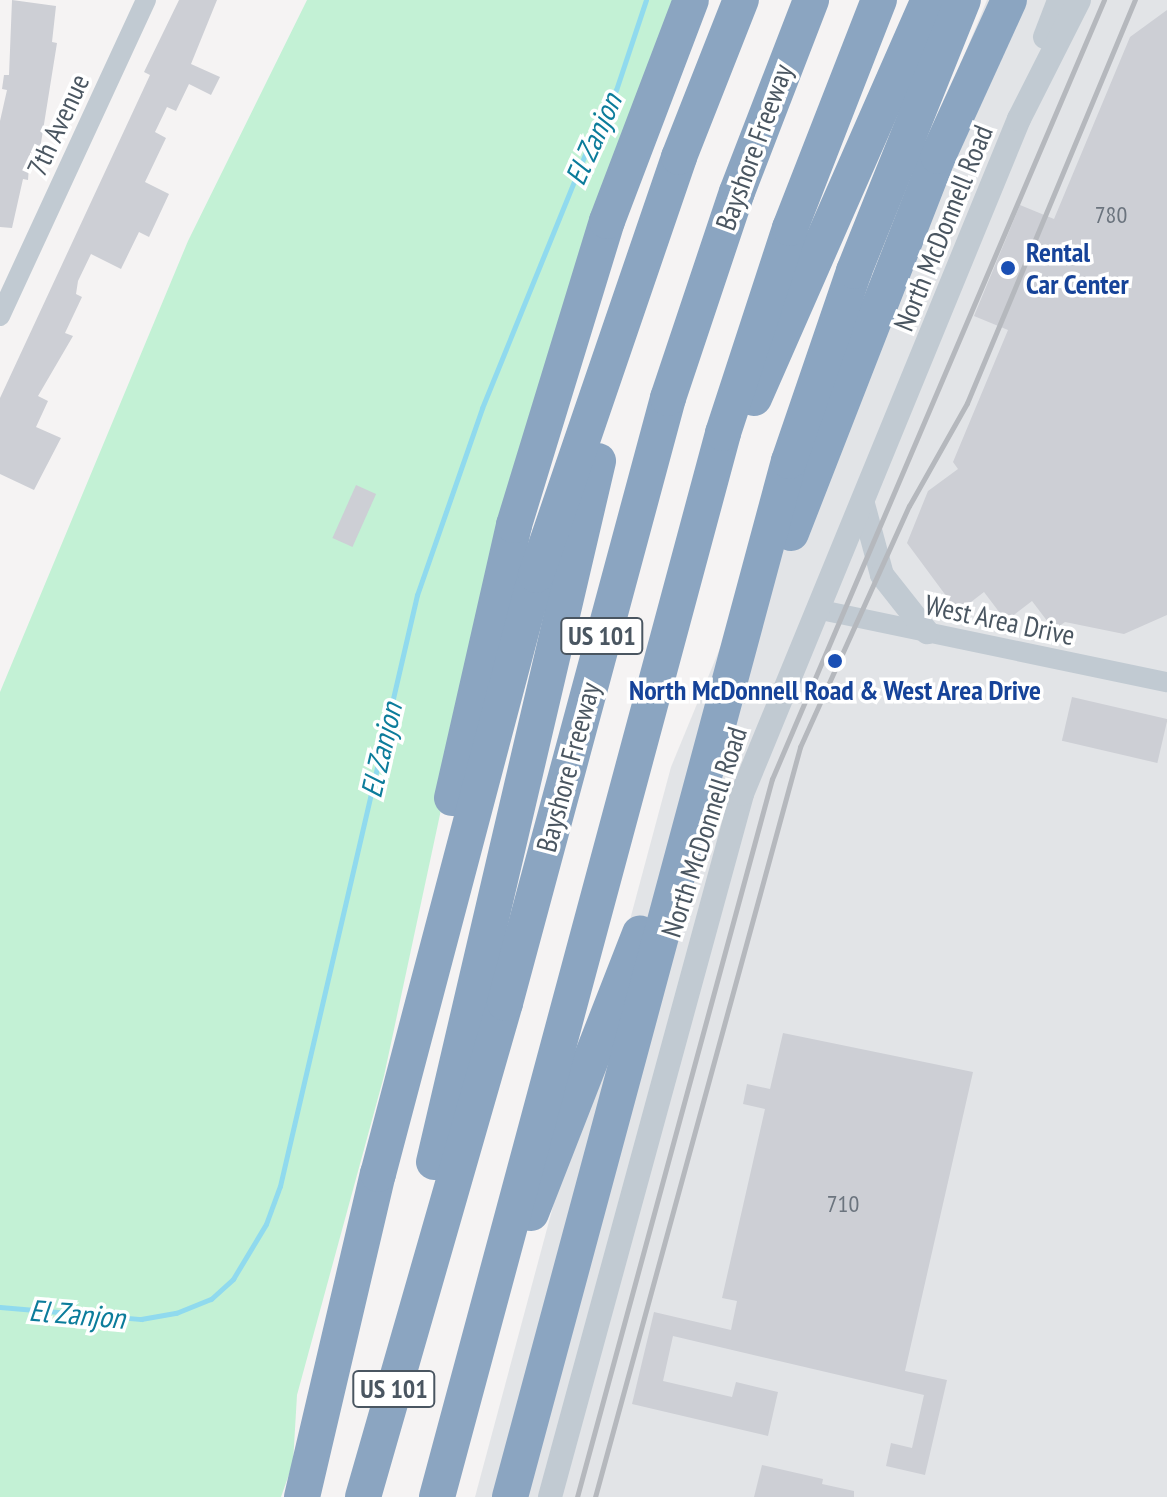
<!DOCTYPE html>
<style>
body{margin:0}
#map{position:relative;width:1167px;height:1497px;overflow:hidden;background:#f5f3f3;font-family:"PT Sans Narrow",sans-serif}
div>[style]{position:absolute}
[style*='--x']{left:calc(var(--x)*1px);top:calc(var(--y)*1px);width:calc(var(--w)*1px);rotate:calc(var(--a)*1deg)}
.airport>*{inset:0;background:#e2e4e7}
.green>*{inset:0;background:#c3f1d5}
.stream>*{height:5px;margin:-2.5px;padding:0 2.5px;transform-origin:2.5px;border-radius:2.5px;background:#90daee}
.building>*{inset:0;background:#cdcfd5;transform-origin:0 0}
.minor>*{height:20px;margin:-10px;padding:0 10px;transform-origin:10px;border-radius:10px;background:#c1cad2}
.tertiary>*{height:24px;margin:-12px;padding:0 12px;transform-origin:12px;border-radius:12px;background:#c1cad2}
.motorway>*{height:36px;margin:-18px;padding:0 18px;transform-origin:18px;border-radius:18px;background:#8ba5c1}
.rail>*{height:5px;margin:-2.5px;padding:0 2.5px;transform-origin:2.5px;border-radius:2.5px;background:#b5b8bd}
.dots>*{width:22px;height:22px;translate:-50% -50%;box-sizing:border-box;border:4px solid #fff;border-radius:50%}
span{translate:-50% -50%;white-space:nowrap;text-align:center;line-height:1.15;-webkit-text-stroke:7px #fff;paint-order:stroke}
.number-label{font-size:24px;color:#6b747e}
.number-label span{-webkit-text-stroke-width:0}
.shield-label span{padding:2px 6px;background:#fff;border:2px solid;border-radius:6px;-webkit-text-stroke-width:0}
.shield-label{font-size:26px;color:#4a5661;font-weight:700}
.street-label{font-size:28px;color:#4a5661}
.transit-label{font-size:28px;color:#164399;font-weight:700}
.left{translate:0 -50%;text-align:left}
.water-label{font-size:30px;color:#0c7c9b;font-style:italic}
</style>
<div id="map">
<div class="airport">
<i style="clip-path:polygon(987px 0,1167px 0,1167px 1497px,475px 1497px,671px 767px)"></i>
</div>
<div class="green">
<i style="clip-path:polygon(307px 0,704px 0,481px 623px,384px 1076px,297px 1395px,293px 1463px,281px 1497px,0 1497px,0 692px,188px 241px)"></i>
</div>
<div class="stream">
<i style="--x:0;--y:1307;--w:142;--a:4.9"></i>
<i style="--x:141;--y:1319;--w:36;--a:-10"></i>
<i style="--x:176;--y:1313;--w:38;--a:-22"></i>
<i style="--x:211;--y:1299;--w:30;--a:-42"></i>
<i style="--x:233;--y:1279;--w:64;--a:-59"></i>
<i style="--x:266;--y:1224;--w:40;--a:-69.8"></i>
<i style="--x:280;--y:1186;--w:607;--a:-76.95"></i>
<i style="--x:417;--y:595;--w:198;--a:-70.8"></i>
<i style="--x:482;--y:408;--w:325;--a:-67.9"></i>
<i style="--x:604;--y:107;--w:21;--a:-55"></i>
<i style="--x:616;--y:90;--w:95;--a:-71.6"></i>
</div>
<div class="building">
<i style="clip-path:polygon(12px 0,56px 6px,52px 42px,57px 43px,40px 149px,30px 153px,28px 180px,23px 179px,12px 228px,0 227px,0 121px,7px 90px,2px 89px,4px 75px,9px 75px)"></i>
<i style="clip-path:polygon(179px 0,217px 0,191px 64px,220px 77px,211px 95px,189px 84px,176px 111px,167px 107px,155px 132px,166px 138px,145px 182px,169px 194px,149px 237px,139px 232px,121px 269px,91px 254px,78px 281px,76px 294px,82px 297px,65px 333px,73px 336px,38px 396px,48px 401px,36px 427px,61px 438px,34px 490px,0 474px,0 398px,150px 75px,144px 72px)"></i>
<i style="clip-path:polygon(1167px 10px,1167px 615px,1124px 634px,1065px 622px,1054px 630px,1032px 601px,1006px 621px,984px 592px,958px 612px,907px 543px,928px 491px,958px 469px,953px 462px,1008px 330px,974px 316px,1020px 205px,1054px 219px,1130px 37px)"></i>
<i style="left:356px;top:485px;width:22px;height:58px;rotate:24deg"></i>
<i style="left:1072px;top:697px;width:98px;height:45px;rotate:13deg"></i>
<i style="clip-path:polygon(783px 1033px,973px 1072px,905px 1371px,947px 1380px,925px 1475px,886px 1466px,891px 1443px,912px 1448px,924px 1395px,673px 1336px,663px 1381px,732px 1397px,736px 1382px,778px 1392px,768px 1436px,632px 1404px,654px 1312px,731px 1330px,737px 1301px,722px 1298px,765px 1109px,743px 1104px,747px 1084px,770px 1089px)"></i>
<i style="clip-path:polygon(762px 1465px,823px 1479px,822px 1484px,854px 1491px,854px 1497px,754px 1497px)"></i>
</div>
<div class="minor">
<i style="--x:0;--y:316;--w:348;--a:-65.2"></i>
<i style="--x:821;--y:610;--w:353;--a:11.8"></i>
</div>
<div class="tertiary">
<i style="--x:1045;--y:37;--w:40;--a:-69"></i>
<i style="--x:863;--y:504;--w:73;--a:75"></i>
<i style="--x:882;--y:575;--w:73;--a:51.7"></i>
<i style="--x:550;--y:1497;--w:729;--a:-74.72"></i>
<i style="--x:742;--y:794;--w:730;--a:-67.69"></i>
<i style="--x:1019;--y:119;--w:133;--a:-63.2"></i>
</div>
<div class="motorway">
<i style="--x:754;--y:398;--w:435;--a:-66.3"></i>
<i style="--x:791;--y:533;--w:405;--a:-68.7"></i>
<i style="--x:938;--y:156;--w:171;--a:-65.5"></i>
<i style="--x:452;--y:798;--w:280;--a:-77.2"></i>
<i style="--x:514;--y:525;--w:318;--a:-73"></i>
<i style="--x:607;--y:221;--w:236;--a:-69.2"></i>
<i style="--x:434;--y:1162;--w:720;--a:-76.83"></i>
<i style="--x:531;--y:1213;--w:300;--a:-68.7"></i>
<i style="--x:302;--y:1497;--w:332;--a:-76.8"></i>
<i style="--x:378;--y:1174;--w:619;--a:-75.22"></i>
<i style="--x:536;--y:575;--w:442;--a:-71.1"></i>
<i style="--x:679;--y:157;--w:169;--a:-68.5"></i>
<i style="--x:363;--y:1497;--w:514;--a:-73.96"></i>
<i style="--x:505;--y:1003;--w:627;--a:-74.92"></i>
<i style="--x:668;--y:398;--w:217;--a:-71.5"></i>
<i style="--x:737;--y:192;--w:206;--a:-68.9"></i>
<i style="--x:437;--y:1497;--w:1102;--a:-74.95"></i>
<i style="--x:723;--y:433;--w:216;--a:-71.9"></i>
<i style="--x:790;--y:228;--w:245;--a:-68.7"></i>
<i style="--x:510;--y:1497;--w:1073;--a:-74.93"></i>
<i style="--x:789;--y:461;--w:201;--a:-71.1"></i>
<i style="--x:854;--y:271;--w:292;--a:-68.1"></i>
</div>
<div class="rail">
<i style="--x:577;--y:1497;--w:744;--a:-74.81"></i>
<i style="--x:772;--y:779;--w:847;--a:-66.92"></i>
<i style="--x:595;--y:1497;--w:778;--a:-74.71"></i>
<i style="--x:800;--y:747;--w:265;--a:-65.7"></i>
<i style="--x:909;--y:506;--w:118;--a:-60.6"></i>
<i style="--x:967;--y:403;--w:437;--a:-67.4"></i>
</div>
<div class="dots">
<i style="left:1008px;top:268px;background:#1a4fb4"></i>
<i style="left:835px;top:661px;background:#1a4fb4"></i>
</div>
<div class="number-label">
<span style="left:1111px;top:215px">780</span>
<span style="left:843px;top:1204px">710</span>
</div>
<div class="shield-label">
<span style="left:602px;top:636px">US 101</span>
<span style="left:394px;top:1389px">US 101</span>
</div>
<div class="street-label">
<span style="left:58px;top:125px;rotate:-65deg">7th Avenue</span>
<span style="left:754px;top:147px;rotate:-70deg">Bayshore Freeway</span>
<span style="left:943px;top:228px;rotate:-68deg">North McDonnell Road</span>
<span style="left:1000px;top:620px;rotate:12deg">West Area Drive</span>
<span style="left:568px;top:767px;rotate:-75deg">Bayshore Freeway</span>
<span style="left:704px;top:832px;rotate:-72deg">North McDonnell Road</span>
</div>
<div class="transit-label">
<span class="left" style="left:1026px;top:268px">Rental<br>Car Center</span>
<span style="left:835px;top:690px">North McDonnell Road &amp; West Area Drive</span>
</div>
<div class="water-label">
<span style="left:593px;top:139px;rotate:-66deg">El Zanjon</span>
<span style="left:381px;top:750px;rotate:-77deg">El Zanjon</span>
<span style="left:77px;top:1314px;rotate:5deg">El Zanjon</span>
</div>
</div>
